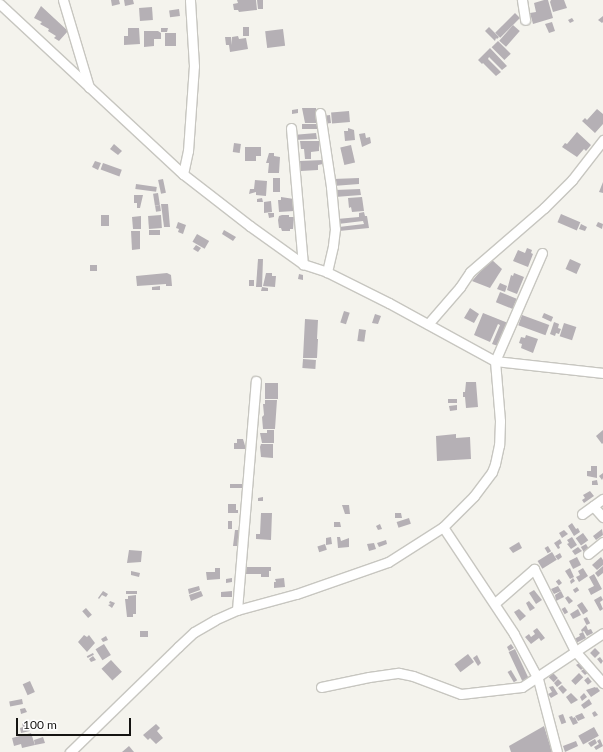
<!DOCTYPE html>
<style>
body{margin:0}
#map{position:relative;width:603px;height:752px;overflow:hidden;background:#f4f3ed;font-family:Lato,sans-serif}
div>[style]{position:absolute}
.building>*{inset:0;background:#b5b0b5;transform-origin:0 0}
.roads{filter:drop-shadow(1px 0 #c7c6c0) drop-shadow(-1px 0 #c7c6c0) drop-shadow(0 1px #c7c6c0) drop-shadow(0 -1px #c7c6c0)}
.minor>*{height:9px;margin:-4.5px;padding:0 4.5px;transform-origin:4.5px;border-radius:4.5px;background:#fff}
span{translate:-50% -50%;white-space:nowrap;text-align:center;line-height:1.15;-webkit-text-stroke:3px #fff;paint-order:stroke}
.scale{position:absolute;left:16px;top:718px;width:115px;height:18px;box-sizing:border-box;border:2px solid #151412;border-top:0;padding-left:5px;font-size:12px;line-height:14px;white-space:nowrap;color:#151412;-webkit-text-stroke:3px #fff;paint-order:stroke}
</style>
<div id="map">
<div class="building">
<div style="clip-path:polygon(111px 0,119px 0,120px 4px,112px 6px)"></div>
<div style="clip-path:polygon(124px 0,133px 0,134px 4px,125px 6px)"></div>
<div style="clip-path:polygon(237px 0,256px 0,257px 10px,239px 12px,238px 10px,234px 10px,233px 4px,238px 3px)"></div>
<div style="clip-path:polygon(257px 0,263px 0,263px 9px,258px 9px)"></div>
<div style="clip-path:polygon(544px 0,548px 0,553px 18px,533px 24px,530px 13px,536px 12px,534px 3px)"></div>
<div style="clip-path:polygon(551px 0,564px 0,567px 8px,553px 12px,550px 2px)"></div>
<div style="clip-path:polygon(41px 6px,68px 31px,59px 41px,54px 38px,56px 36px,48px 31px,49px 29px,40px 24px,42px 22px,34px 18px)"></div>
<div style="left:152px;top:7px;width:13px;height:13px;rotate:86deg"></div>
<div style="left:179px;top:9px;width:7px;height:10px;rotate:82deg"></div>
<div style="left:515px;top:13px;width:7px;height:28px;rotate:45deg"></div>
<div style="clip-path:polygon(603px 16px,603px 22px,602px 23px,598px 20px)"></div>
<div style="clip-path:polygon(572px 18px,574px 21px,570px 23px,568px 20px)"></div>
<div style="clip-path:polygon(552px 22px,555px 31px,549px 33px,545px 24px)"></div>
<div style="left:513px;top:25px;width:9px;height:21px;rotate:41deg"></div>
<div style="left:243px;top:27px;width:6px;height:9px"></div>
<div style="clip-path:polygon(489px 27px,499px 37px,497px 39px,496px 38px,495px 41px,485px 31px)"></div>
<div style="clip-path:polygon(128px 28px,139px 28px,140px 44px,124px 45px,124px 36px,128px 36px)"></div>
<div style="clip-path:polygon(161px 28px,168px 28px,167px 32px,161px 32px)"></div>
<div style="left:283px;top:29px;width:17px;height:18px;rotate:83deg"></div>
<div style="clip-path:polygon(144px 31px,158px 31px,161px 33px,161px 39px,154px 39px,154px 46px,144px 47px)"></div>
<div style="left:176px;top:33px;width:13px;height:11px;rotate:90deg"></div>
<div style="clip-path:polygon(238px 36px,239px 39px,246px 38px,248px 49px,230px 52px,229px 45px,226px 45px,225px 37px,231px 37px,231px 45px,232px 37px)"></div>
<div style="left:498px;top:41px;width:18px;height:9px;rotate:45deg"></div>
<div style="clip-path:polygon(490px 48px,507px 66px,502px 70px,489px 57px,488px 59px,501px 72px,496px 76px,483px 63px,482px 64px,478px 60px)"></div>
<div style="clip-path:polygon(302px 108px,316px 108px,317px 123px,305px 123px)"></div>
<div style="clip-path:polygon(298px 109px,298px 113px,292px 114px,292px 110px)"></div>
<div style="clip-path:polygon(597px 109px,603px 114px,603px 124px,595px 133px,582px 121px,585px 118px,587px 120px)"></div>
<div style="left:349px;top:111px;width:11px;height:18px;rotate:85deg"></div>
<div style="left:330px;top:115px;width:8px;height:8px;rotate:83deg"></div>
<div style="left:320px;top:124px;width:5px;height:18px;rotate:90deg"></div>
<div style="clip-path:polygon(348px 128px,354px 130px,355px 140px,345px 141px,344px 131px,348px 131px)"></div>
<div style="clip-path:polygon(577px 132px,591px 145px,586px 151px,584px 149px,577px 157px,562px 147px,565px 143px,567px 144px)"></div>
<div style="clip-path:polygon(316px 133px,317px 139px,294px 140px,293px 135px)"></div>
<div style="clip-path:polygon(365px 133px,366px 138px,370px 137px,371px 143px,362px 147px,359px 134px)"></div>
<div style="clip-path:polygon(300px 141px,319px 141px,319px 151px,311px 152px,311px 159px,305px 159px,304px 149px,301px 149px)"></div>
<div style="left:234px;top:143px;width:7px;height:9px;rotate:8deg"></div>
<div style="clip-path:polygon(114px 144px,122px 151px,118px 155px,110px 149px)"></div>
<div style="left:351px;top:145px;width:18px;height:11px;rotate:77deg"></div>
<div style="clip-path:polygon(245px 147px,261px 147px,261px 156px,256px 156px,256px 161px,245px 161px)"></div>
<div style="clip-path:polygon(269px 153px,274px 153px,274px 156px,280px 157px,279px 173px,268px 173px,269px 163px,266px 163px)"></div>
<div style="clip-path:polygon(323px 160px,323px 164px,318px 165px,318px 170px,301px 171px,300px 161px)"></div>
<div style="clip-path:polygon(95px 161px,101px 163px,98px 170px,92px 167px)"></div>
<div style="left:103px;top:163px;width:20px;height:7px;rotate:20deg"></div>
<div style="left:273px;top:178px;width:7px;height:14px"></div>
<div style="clip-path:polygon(359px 178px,359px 184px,333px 186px,333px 179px)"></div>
<div style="left:163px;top:179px;width:14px;height:5px;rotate:78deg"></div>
<div style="clip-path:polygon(255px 180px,267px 181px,266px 196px,256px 195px,256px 192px,249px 194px,250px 189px,254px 189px)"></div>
<div style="clip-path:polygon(603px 182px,603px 193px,599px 192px)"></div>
<div style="left:136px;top:184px;width:21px;height:5px;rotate:8deg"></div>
<div style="clip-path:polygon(360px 189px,361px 195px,335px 197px,335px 190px)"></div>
<div style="left:158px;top:193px;width:12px;height:5px;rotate:81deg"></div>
<div style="clip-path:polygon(134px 195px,143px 195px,140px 208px,137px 208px,137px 203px,134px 203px)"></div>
<div style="clip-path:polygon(281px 197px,294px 199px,294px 211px,279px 212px,278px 200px,281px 200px)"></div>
<div style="clip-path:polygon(362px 197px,364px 211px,352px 212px,351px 207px,349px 208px,348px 198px)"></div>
<div style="clip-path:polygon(262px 198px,263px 202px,257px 202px,257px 199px)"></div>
<div style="clip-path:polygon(271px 201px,272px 212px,264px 213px,264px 202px)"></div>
<div style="clip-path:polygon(161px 204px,168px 204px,170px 227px,164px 227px)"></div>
<div style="left:160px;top:205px;width:6px;height:5px;rotate:81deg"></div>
<div style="clip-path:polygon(364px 212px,365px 216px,367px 216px,369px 228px,339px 231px,339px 227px,364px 224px,363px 221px,338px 224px,337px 219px,359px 217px,359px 213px)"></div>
<div style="clip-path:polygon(268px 213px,274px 213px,274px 217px,269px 218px)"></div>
<div style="left:561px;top:214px;width:21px;height:9px;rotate:23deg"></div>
<div style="left:101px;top:215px;width:8px;height:11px"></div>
<div style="left:161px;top:215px;width:13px;height:13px;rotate:86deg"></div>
<div style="clip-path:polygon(282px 215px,289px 215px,289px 217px,294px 217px,293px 229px,290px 229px,290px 231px,282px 231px,281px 228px,279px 228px,278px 220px,279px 216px)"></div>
<div style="clip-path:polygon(141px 216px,141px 229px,133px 229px,132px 217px)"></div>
<div style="clip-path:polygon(178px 222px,186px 225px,183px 234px,178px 232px,179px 229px,176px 228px)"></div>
<div style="clip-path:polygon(598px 222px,603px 224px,602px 229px,596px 226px)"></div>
<div style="clip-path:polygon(581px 224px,587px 227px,585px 231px,579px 229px)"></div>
<div style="left:160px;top:230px;width:5px;height:11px;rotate:90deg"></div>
<div style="clip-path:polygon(224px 230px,236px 237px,233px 241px,222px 234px)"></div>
<div style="clip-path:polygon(131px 231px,140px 231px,140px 249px,132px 250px)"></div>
<div style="left:197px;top:234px;width:14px;height:9px;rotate:30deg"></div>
<div style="clip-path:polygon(196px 245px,201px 248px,198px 252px,193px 249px)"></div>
<div style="clip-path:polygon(527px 248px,532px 250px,531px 253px,533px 254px,528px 267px,513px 261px,518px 250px,525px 253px)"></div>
<div style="clip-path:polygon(258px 259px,263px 259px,262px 287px,256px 287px)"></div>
<div style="clip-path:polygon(491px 259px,502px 269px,490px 288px,472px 281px)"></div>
<div style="left:570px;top:259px;width:12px;height:11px;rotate:24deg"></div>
<div style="left:90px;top:265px;width:7px;height:6px"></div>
<div style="clip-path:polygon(167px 273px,171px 275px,172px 286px,166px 286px,166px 284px,137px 286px,136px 276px)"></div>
<div style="clip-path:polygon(266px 273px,272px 273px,272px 276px,276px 276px,275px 287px,263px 286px)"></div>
<div style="clip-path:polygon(514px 273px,524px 277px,517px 294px,507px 290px,511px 275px,513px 276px)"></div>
<div style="clip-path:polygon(299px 274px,303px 275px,303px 280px,298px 279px)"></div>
<div style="left:249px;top:280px;width:5px;height:6px"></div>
<div style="clip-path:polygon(500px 283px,507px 286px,505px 292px,497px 289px)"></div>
<div style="clip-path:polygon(160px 286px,160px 290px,152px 290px,152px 287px)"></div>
<div style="clip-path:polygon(262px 287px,268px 288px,268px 291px,261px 291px)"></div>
<div style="left:500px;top:292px;width:18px;height:11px;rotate:22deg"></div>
<div style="clip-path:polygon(470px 308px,479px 314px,474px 323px,464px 318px)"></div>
<div style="left:344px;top:311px;width:6px;height:12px;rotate:18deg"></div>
<div style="clip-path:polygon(483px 313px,508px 323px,498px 346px,492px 344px,500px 325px,498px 324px,490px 342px,474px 335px)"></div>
<div style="left:544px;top:313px;width:10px;height:5px;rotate:24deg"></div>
<div style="clip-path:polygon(375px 314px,381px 316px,378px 324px,372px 323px)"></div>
<div style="left:522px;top:315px;width:29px;height:11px;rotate:20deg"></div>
<div style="clip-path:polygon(305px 319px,318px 320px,317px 339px,308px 338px,318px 339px,317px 358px,303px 358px)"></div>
<div style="clip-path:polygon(554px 322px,559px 324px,558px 328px,561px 329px,559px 334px,556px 333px,555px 336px,550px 334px)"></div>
<div style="left:564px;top:323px;width:13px;height:14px;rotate:18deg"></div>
<div style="left:359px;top:329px;width:7px;height:12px;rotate:8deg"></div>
<div style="clip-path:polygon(526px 335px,538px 339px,533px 353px,521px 348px,522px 344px,519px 343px,521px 337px,525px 338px)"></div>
<div style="left:303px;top:359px;width:13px;height:9px;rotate:4deg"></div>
<div style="clip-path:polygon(466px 382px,476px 382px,478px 407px,466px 408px,465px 397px,463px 397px,463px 392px,465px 392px)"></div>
<div style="left:278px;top:383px;width:16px;height:13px;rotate:90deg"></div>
<div style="left:448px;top:399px;width:9px;height:4px"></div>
<div style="clip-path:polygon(265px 400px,277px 400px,275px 429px,263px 429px,262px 417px,264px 415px,263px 404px,265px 404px)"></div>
<div style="clip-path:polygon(457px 405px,457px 410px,450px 411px,449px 406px)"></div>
<div style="clip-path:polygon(267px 430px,274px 430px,274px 443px,262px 443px,260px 433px,267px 433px)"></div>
<div style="clip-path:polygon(603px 430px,603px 443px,602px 444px,596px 436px)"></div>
<div style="clip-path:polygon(456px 434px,456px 438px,470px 437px,471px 459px,437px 461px,436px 436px)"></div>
<div style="clip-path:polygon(237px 439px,243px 439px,246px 449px,234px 449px,234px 443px,237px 443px)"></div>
<div style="clip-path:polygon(261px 444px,273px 444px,273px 458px,261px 457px,260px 447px)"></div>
<div style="clip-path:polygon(591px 466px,597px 466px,597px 478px,587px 476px,587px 471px,591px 471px)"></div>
<div style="clip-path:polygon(603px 473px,603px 478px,602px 480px,599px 476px)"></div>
<div style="clip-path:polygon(597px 480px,598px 485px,592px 485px,592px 481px)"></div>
<div style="left:230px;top:484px;width:12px;height:4px"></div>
<div style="clip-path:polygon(590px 491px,594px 496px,584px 503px,582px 500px,585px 498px,583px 495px)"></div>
<div style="clip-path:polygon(263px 497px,263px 501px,258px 501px,258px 498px)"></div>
<div style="clip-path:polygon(228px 504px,236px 504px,236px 510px,238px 510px,238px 513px,228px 513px)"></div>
<div style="clip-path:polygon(342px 505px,349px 505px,350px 514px,345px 514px)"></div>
<div style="clip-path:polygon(261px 513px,272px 513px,271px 540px,256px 539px,256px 534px,260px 534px)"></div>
<div style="clip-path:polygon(395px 513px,401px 513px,402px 518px,395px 518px)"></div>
<div style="left:409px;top:518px;width:6px;height:13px;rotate:72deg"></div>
<div style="left:228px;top:521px;width:4px;height:8px"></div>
<div style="clip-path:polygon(334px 522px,340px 522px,341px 527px,334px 527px)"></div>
<div style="clip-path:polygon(572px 523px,576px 529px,578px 528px,580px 532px,574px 536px,568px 526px)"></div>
<div style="clip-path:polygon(380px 524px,382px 529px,378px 530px,376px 526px)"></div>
<div style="clip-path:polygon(602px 529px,603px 535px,596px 540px,593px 536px)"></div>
<div style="clip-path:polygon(235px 530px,239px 530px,238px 546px,233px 546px)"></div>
<div style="clip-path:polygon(564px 530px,568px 534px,562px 538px,559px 533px)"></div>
<div style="left:583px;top:533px;width:9px;height:9px;rotate:54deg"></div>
<div style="clip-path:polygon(331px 537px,332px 544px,326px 545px,326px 538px)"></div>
<div style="clip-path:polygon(337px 537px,340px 537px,341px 541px,349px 538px,349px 547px,338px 548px)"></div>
<div style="clip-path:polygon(572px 537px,577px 545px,571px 549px,567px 544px,569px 543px,567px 540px)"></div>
<div style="clip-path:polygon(560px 539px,562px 543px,559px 545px,560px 548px,558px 549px,554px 543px)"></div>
<div style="clip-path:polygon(386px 540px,387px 544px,379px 547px,377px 543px)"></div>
<div style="clip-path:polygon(519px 542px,522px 548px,513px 553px,509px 548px)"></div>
<div style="clip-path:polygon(374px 543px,376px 549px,369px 551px,367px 544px)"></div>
<div style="left:325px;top:544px;width:6px;height:8px;rotate:72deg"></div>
<div style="left:586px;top:544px;width:6px;height:6px;rotate:59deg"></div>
<div style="left:548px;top:546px;width:6px;height:4px;rotate:59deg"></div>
<div style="clip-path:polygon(578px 547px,582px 551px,575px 555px,572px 551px)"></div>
<div style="clip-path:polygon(129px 550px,142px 551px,141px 562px,127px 563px)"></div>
<div style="left:552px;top:552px;width:9px;height:17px;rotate:58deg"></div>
<div style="clip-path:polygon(560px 553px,562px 557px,558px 560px,555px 556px)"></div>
<div style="left:577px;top:557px;width:9px;height:9px;rotate:63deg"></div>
<div style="clip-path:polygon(601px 557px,603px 560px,603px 565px,597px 570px,592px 565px)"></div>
<div style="clip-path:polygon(603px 566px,603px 573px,598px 577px,595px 573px)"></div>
<div style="clip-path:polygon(245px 567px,271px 567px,271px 571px,269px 571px,269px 577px,261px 577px,261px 574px,245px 574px)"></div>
<div style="clip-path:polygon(215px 568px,220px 568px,220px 579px,207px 580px,206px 572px,215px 572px)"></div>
<div style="clip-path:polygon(570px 568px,574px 577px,570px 579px,565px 571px)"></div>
<div style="clip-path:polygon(583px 568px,588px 576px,579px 582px,576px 577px,580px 575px,578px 571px)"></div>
<div style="clip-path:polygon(131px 571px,140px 573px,139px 577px,131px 575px)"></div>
<div style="clip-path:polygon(594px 574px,602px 589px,591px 595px,588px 589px,594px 586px,589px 577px)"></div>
<div style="clip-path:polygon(232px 578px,232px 582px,226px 583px,226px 579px)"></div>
<div style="clip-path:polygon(284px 578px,285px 587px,274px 588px,274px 582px,276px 582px,275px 579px)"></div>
<div style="clip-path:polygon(573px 578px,575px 581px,571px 584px,570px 581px)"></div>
<div style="left:559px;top:579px;width:5px;height:4px;rotate:53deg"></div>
<div style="clip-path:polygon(199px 586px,200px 590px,189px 594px,188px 589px)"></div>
<div style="clip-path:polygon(558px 586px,561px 591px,554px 594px,551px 589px)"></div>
<div style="left:577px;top:587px;width:4px;height:5px;rotate:56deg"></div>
<div style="clip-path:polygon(534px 590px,542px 600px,536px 604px,529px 593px)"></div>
<div style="clip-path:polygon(103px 591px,108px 594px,106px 597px,102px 595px,99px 599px,98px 598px)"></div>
<div style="left:126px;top:591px;width:11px;height:3px"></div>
<div style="clip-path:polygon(201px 591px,203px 596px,191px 601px,189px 595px)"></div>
<div style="clip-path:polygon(232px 591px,232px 597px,221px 597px,221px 592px)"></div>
<div style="clip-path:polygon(561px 591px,564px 597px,556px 601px,555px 595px)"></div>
<div style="clip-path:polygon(136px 595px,136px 614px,133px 614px,133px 617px,127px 617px,125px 599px,128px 599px,128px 596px)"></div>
<div style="clip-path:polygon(568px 596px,573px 601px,569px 604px,565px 598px)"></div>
<div style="clip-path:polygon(601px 596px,603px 600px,600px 602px,603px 609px,600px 611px,594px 600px)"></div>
<div style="clip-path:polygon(110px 601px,115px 603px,112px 608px,108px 605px,111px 604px,109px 603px)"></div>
<div style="clip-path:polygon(529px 601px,535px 608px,530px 611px,526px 603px)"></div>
<div style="left:582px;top:602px;width:11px;height:6px;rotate:56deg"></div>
<div style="left:565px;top:607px;width:6px;height:4px;rotate:59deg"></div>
<div style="left:86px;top:608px;width:9px;height:5px;rotate:49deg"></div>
<div style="clip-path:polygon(519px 609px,526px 616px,520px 621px,514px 612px)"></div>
<div style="clip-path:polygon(578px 609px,581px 615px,573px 619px,570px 614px)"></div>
<div style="left:587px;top:617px;width:7px;height:4px;rotate:63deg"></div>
<div style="clip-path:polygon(586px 625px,588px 630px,591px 629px,593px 633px,587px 636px,584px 631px,582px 632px,581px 630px)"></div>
<div style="clip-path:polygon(537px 628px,545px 638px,541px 641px,539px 638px,531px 644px,525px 637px,529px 634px,531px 637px,535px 634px,533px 631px)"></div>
<div style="left:140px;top:631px;width:8px;height:6px"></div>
<div style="clip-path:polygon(583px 632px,586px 638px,576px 643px,574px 639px,580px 636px,579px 634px)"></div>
<div style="clip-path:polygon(84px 635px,87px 637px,89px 635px,95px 643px,87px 652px,78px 642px)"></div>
<div style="clip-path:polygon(106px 636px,108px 640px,103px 642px,101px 639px)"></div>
<div style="left:104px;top:644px;width:13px;height:10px;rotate:58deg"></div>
<div style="clip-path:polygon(511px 644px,514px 648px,509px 651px,507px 647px)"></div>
<div style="left:595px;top:648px;width:7px;height:7px;rotate:45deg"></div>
<div style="left:515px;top:649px;width:33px;height:7px;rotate:65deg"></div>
<div style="left:93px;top:653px;width:2px;height:7px;rotate:63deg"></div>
<div style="left:468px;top:654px;width:10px;height:17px;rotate:53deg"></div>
<div style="clip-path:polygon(477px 655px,481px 663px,478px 666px,473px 658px)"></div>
<div style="clip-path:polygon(93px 656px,96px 660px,91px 662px,89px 659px)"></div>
<div style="clip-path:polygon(600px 657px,603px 661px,601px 664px,597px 659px)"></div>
<div style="left:111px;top:660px;width:16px;height:13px;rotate:47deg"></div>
<div style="clip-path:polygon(581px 662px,585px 667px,581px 670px,576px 665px)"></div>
<div style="clip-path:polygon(585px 668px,589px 672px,585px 675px,581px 671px)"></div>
<div style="left:511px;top:670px;width:12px;height:4px;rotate:59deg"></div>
<div style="left:553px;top:673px;width:7px;height:6px;rotate:45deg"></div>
<div style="left:579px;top:673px;width:6px;height:11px;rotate:45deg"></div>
<div style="left:588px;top:677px;width:6px;height:5px;rotate:51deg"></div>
<div style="clip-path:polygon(558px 679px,562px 683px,557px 687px,554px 683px)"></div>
<div style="left:30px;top:681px;width:12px;height:8px;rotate:66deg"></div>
<div style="clip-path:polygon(562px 685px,567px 690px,563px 694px,558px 688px)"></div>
<div style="clip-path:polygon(553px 686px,558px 694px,551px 698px,548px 694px,552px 692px,549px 687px)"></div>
<div style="clip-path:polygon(595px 687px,596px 688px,597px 687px,600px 691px,591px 697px,586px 690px)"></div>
<div style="clip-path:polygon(571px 693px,578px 700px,571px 704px,566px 697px)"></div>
<div style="clip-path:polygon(584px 693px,587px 697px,582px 701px,580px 697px)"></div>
<div style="left:22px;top:699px;width:5px;height:13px;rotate:79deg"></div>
<div style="clip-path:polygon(589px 699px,592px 704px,584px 709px,581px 705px)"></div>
<div style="clip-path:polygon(25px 708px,27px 712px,21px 714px,20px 709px)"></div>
<div style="clip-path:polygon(595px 711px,598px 715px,594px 717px,592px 713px)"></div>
<div style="clip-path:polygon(582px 713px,585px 718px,578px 721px,575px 716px)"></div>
<div style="left:563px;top:714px;width:9px;height:5px;rotate:69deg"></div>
<div style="clip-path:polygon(572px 716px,573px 718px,575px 717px,578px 723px,573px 725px,569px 717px)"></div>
<div style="clip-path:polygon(28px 722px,30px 731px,21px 733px,20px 728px,23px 727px,22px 723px)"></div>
<div style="clip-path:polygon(156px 724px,160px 728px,157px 731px,163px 738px,156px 744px,150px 738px,148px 740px,143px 735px)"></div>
<div style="clip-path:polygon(544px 726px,552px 752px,511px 752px,509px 746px)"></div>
<div style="left:594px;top:727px;width:10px;height:18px;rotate:61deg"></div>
<div style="clip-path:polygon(31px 733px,35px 745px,22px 748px,21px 744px,14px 746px,12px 738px)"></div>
<div style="clip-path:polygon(43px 737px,45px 743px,35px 745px,34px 740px)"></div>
<div style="clip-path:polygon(595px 739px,597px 743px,591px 747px,588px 743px)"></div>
<div style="clip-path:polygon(600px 739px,603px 746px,596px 750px,594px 747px,599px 744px,597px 741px)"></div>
<div style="clip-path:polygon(576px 741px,578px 746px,565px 752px,563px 746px)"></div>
<div style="clip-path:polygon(129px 746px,134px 752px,122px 752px)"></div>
</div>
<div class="roads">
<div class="minor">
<div style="left:63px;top:0;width:91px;rotate:73.4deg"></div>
<div style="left:522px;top:0;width:20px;rotate:81deg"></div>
<div style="left:0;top:4px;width:250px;rotate:42.9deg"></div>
<div style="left:183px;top:174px;width:85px;rotate:37.8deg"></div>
<div style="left:250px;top:226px;width:65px;rotate:35.6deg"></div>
<div style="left:303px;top:264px;width:25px;rotate:18deg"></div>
<div style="left:327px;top:272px;width:69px;rotate:26.6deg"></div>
<div style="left:389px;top:303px;width:121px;rotate:28.7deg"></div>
<div style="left:495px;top:361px;width:60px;rotate:85.2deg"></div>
<div style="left:500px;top:421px;width:24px;rotate:92deg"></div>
<div style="left:499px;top:445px;width:19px;rotate:102deg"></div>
<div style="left:495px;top:464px;width:9px;rotate:111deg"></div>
<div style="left:492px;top:472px;width:30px;rotate:127deg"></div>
<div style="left:474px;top:496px;width:44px;rotate:135deg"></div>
<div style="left:443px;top:527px;width:65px;rotate:147.5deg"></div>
<div style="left:388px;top:562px;width:97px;rotate:160.8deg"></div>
<div style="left:296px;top:594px;width:61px;rotate:164.8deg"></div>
<div style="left:237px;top:610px;width:24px;rotate:156deg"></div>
<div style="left:215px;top:620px;width:24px;rotate:150deg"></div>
<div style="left:194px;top:632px;width:22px;rotate:137deg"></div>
<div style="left:178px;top:647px;width:151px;rotate:135.8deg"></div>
<div style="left:320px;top:113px;width:75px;rotate:81.5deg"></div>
<div style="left:331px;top:187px;width:42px;rotate:84.6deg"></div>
<div style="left:335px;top:229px;width:17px;rotate:97deg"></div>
<div style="left:333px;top:246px;width:27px;rotate:103deg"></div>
<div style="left:291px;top:128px;width:137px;rotate:85deg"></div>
<div style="left:183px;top:174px;width:24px;rotate:-78deg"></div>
<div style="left:188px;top:151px;width:85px;rotate:-86deg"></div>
<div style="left:194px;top:66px;width:66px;rotate:-93.5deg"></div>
<div style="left:542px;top:253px;width:118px;rotate:113.5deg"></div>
<div style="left:495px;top:361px;width:109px;rotate:6.3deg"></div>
<div style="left:428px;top:324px;width:49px;rotate:-49.1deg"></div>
<div style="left:460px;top:287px;width:18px;rotate:-56deg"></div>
<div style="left:470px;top:272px;width:98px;rotate:-40.9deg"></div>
<div style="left:544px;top:208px;width:40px;rotate:-45deg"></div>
<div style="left:572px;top:180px;width:51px;rotate:-52.2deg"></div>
<div style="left:593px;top:506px;width:15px;rotate:48deg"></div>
<div style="left:582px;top:514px;width:26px;rotate:-36deg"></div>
<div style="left:443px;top:527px;width:128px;rotate:56.4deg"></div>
<div style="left:514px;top:634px;width:51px;rotate:61.9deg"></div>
<div style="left:538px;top:679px;width:75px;rotate:75.4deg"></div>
<div style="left:588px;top:554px;width:19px;rotate:-39deg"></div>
<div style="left:495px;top:603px;width:52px;rotate:-41.1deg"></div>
<div style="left:534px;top:569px;width:92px;rotate:63.4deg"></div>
<div style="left:575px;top:651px;width:43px;rotate:48.8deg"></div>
<div style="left:237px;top:610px;width:230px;rotate:-85.3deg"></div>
<div style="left:321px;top:687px;width:49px;rotate:-11.8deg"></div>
<div style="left:369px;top:677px;width:30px;rotate:-8deg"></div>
<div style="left:399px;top:673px;width:14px;rotate:12deg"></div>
<div style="left:413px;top:676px;width:51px;rotate:20.6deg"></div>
<div style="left:461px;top:694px;width:61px;rotate:-6.5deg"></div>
<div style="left:522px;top:687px;width:97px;rotate:-33.7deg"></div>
</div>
</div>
<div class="scale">100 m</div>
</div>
